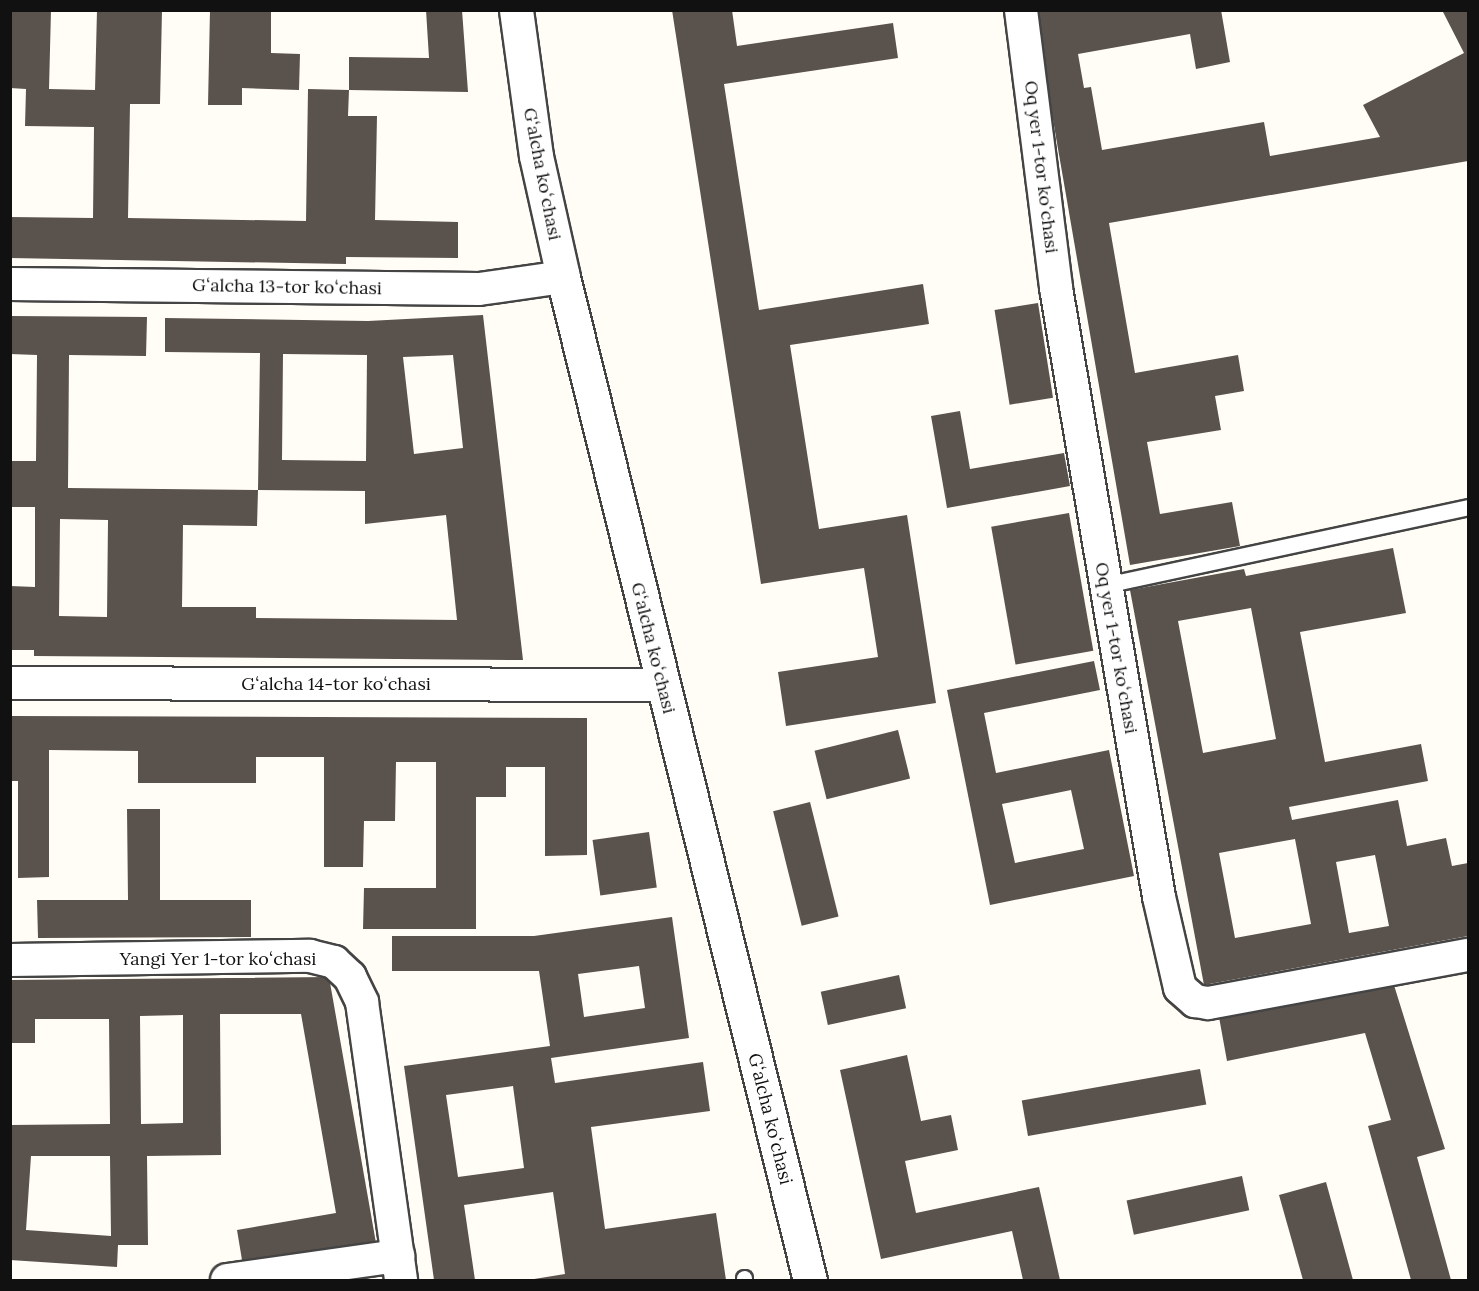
<!DOCTYPE html>
<meta charset="utf-8">
<style>
body{margin:0}
#map{position:relative;width:1479px;height:1291px;overflow:hidden;background:#fffdf5;font-family:Lora,serif}
div>[style]{position:absolute}
.building>*{inset:0;background:#5a524d;transform-origin:0 0}
.roads{filter:drop-shadow(2px 0 #444) drop-shadow(-2px 0 #444) drop-shadow(0 2px #444) drop-shadow(0 -2px #444)}
.service>*{height:15px;margin:-7.5px;padding:0 7.5px;transform-origin:7.5px;border-radius:7.5px;background:#fff}
.minor>*{height:32px;margin:-16px;padding:0 16px;transform-origin:16px;border-radius:16px;background:#fff}
.tertiary>*{height:33px;margin:-16.5px;padding:0 16.5px;transform-origin:16.5px;border-radius:16.5px;background:#fff}
span{translate:-50% -50%;white-space:nowrap;text-align:center;line-height:1.15;-webkit-text-stroke:6px #fff;paint-order:stroke}
.street-label{font-size:18px;color:#111}
.frame{position:absolute;inset:0;border:12px solid #111;pointer-events:none}
</style>
<div id="map">
<div class="building">
<div style="clip-path:polygon(10px 10px,51px 10px,49px 89px,95px 90px,97px 10px,162px 10px,160px 104px,130px 104px,128px 218px,306px 221px,308px 89px,349px 90px,349px 57px,429px 58px,426px 10px,462px 10px,468px 92px,349px 90px,348px 116px,377px 116px,375px 220px,458px 222px,458px 258px,346px 257px,346px 264px,10px 258px,10px 217px,93px 218px,94px 127px,25px 126px,26px 89px,10px 88px)"></div>
<div style="clip-path:polygon(210px 10px,271px 10px,271px 53px,300px 54px,299px 90px,242px 88px,242px 105px,208px 105px)"></div>
<div style="clip-path:polygon(672px 10px,732px 10px,737px 46px,893px 23px,898px 58px,724px 84px,759px 310px,923px 284px,929px 324px,790px 345px,819px 529px,907px 515px,936px 703px,786px 726px,778px 672px,878px 657px,864px 568px,761px 584px)"></div>
<div style="clip-path:polygon(1034px 10px,1221px 10px,1230px 62px,1196px 69px,1190px 34px,1078px 54px,1084px 88px,1091px 87px,1102px 150px,1264px 122px,1270px 156px,1380px 137px,1363px 105px,1464px 53px,1442px 10px,1468px 10px,1468px 161px,1109px 223px,1135px 373px,1238px 355px,1244px 391px,1215px 396px,1221px 430px,1147px 442px,1160px 514px,1232px 502px,1240px 546px,1130px 565px)"></div>
<div style="left:1038px;top:303px;width:96px;height:44px;rotate:81deg"></div>
<div style="clip-path:polygon(evenodd,483px 315px,523px 660px,34px 656px,34px 650px,10px 650px,10px 586px,35px 587px,35px 507px,10px 507px,10px 461px,36px 461px,37px 355px,10px 354px,10px 316px,147px 317px,146px 356px,69px 355px,68px 488px,258px 490px,257px 526px,183px 525px,182px 607px,256px 607px,256px 618px,457px 620px,446px 515px,365px 524px,365px 491px,258px 490px,260px 353px,165px 352px,165px 318px,368px 321px,483px 315px,283px 354px,367px 355px,366px 461px,282px 460px,283px 354px,483px 315px,453px 355px,463px 448px,414px 454px,403px 357px,453px 355px,483px 315px,60px 519px,108px 520px,107px 617px,59px 616px,60px 519px)"></div>
<div style="clip-path:polygon(960px 411px,970px 469px,1064px 453px,1070px 486px,947px 508px,931px 416px)"></div>
<div style="left:1069px;top:513px;width:140px;height:79px;rotate:80deg"></div>
<div style="clip-path:polygon(evenodd,1393px 548px,1406px 613px,1300px 632px,1325px 762px,1421px 744px,1428px 781px,1289px 807px,1292px 820px,1398px 800px,1407px 846px,1446px 838px,1452px 866px,1468px 863px,1468px 936px,1204px 985px,1130px 590px,1244px 569px,1246px 576px,1393px 548px,1251px 608px,1276px 739px,1203px 753px,1178px 621px,1251px 608px,1393px 548px,1295px 839px,1311px 924px,1235px 938px,1219px 853px,1295px 839px,1393px 548px,1375px 855px,1389px 926px,1349px 933px,1336px 862px,1375px 855px)"></div>
<div style="clip-path:polygon(evenodd,1094px 661px,1100px 690px,984px 713px,996px 773px,1109px 750px,1134px 876px,990px 905px,947px 690px,1094px 661px,1071px 790px,1084px 849px,1015px 863px,1002px 804px,1071px 790px)"></div>
<div style="clip-path:polygon(10px 716px,587px 718px,587px 855px,545px 856px,545px 767px,506px 767px,506px 797px,476px 797px,476px 929px,363px 929px,364px 888px,436px 888px,436px 762px,396px 762px,395px 821px,364px 821px,363px 867px,324px 867px,324px 757px,256px 757px,256px 783px,138px 783px,138px 751px,49px 750px,49px 877px,18px 878px,18px 781px,10px 781px)"></div>
<div style="left:898px;top:730px;width:50px;height:86px;rotate:76deg"></div>
<div style="left:810px;top:802px;width:118px;height:38px;rotate:76deg"></div>
<div style="clip-path:polygon(127px 809px,160px 809px,160px 900px,251px 900px,251px 937px,38px 938px,37px 900px,128px 900px)"></div>
<div style="left:649px;top:832px;width:56px;height:57px;rotate:82deg"></div>
<div style="clip-path:polygon(evenodd,672px 917px,689px 1038px,551px 1058px,555px 1083px,703px 1062px,710px 1111px,591px 1127px,605px 1229px,716px 1213px,726px 1280px,528px 1280px,565px 1274px,553px 1192px,464px 1205px,475px 1280px,434px 1280px,404px 1066px,550px 1046px,539px 971px,392px 971px,392px 936px,534px 936px,672px 917px,639px 966px,645px 1008px,584px 1017px,578px 974px,639px 966px,672px 917px,513px 1086px,524px 1168px,458px 1177px,446px 1095px,513px 1086px)"></div>
<div style="left:899px;top:975px;width:34px;height:80px;rotate:78deg"></div>
<div style="clip-path:polygon(evenodd,329px 977px,376px 1243px,243px 1266px,237px 1230px,336px 1213px,301px 1014px,220px 1014px,221px 1155px,147px 1156px,148px 1245px,118px 1245px,117px 1267px,10px 1260px,10px 1125px,110px 1124px,109px 1019px,35px 1019px,35px 1043px,10px 1043px,10px 980px,329px 977px,183px 1015px,183px 1123px,141px 1124px,140px 1016px,183px 1015px,329px 977px,31px 1156px,110px 1156px,111px 1236px,26px 1230px,31px 1156px)"></div>
<div style="clip-path:polygon(1393px 982px,1445px 1149px,1417px 1157px,1451px 1280px,1411px 1280px,1368px 1126px,1391px 1120px,1365px 1033px,1227px 1061px,1219px 1017px)"></div>
<div style="clip-path:polygon(907px 1055px,921px 1121px,951px 1115px,958px 1150px,905px 1161px,916px 1213px,1039px 1187px,1060px 1280px,1023px 1280px,1012px 1231px,881px 1259px,840px 1070px)"></div>
<div style="left:1200px;top:1069px;width:36px;height:181px;rotate:80deg"></div>
<div style="left:1242px;top:1176px;width:35px;height:118px;rotate:78deg"></div>
<div style="clip-path:polygon(1326px 1182px,1353px 1280px,1303px 1280px,1279px 1195px)"></div>
</div>
<div class="roads">
<div class="service">
<div style="left:1105px;top:585px;width:371px;rotate:-12.1deg"></div>
<div style="left:744px;top:1278px;width:2px;rotate:90deg"></div>
</div>
<div class="minor">
<div style="left:1021px;top:10px;width:280px;rotate:82.8deg"></div>
<div style="left:1056px;top:288px;width:618px;rotate:80.4deg"></div>
<div style="left:1159px;top:897px;width:93px;rotate:77deg"></div>
<div style="left:1180px;top:988px;width:20px;rotate:41deg"></div>
<div style="left:1195px;top:1001px;width:13px;rotate:9deg"></div>
<div style="left:1208px;top:1003px;width:264px;rotate:-10.5deg"></div>
<div style="left:10px;top:284px;width:469px;rotate:0.6deg"></div>
<div style="left:479px;top:289px;width:85px;rotate:-8.1deg"></div>
<div style="left:10px;top:683px;width:652px;rotate:0.18deg"></div>
<div style="left:10px;top:960px;width:300px;rotate:-0.8deg"></div>
<div style="left:310px;top:956px;width:25px;rotate:14deg"></div>
<div style="left:334px;top:962px;width:22px;rotate:43deg"></div>
<div style="left:350px;top:977px;width:28px;rotate:64deg"></div>
<div style="left:362px;top:1002px;width:281px;rotate:82deg"></div>
<div style="left:227px;top:1280px;width:173px;rotate:-8deg"></div>
</div>
<div class="tertiary">
<div style="left:516px;top:10px;width:147px;rotate:82.2deg"></div>
<div style="left:536px;top:156px;width:124px;rotate:77.4deg"></div>
<div style="left:563px;top:277px;width:1033px;rotate:76.17deg"></div>
</div>
</div>
<div class="street-label">
<span style="left:1041px;top:167px;rotate:83deg">Oq yer 1-tor koʻchasi</span>
<span style="left:542px;top:174px;rotate:79deg">Gʻalcha koʻchasi</span>
<span style="left:287px;top:287px;rotate:1deg">Gʻalcha 13-tor koʻchasi</span>
<span style="left:653px;top:648px;rotate:76deg">Gʻalcha koʻchasi</span>
<span style="left:1116px;top:648px;rotate:80deg">Oq yer 1-tor koʻchasi</span>
<span style="left:336px;top:684px">Gʻalcha 14-tor koʻchasi</span>
<span style="left:218px;top:959px">Yangi Yer 1-tor koʻchasi</span>
<span style="left:770px;top:1119px;rotate:76deg">Gʻalcha koʻchasi</span>
</div>
<div class="frame"></div>
</div>
